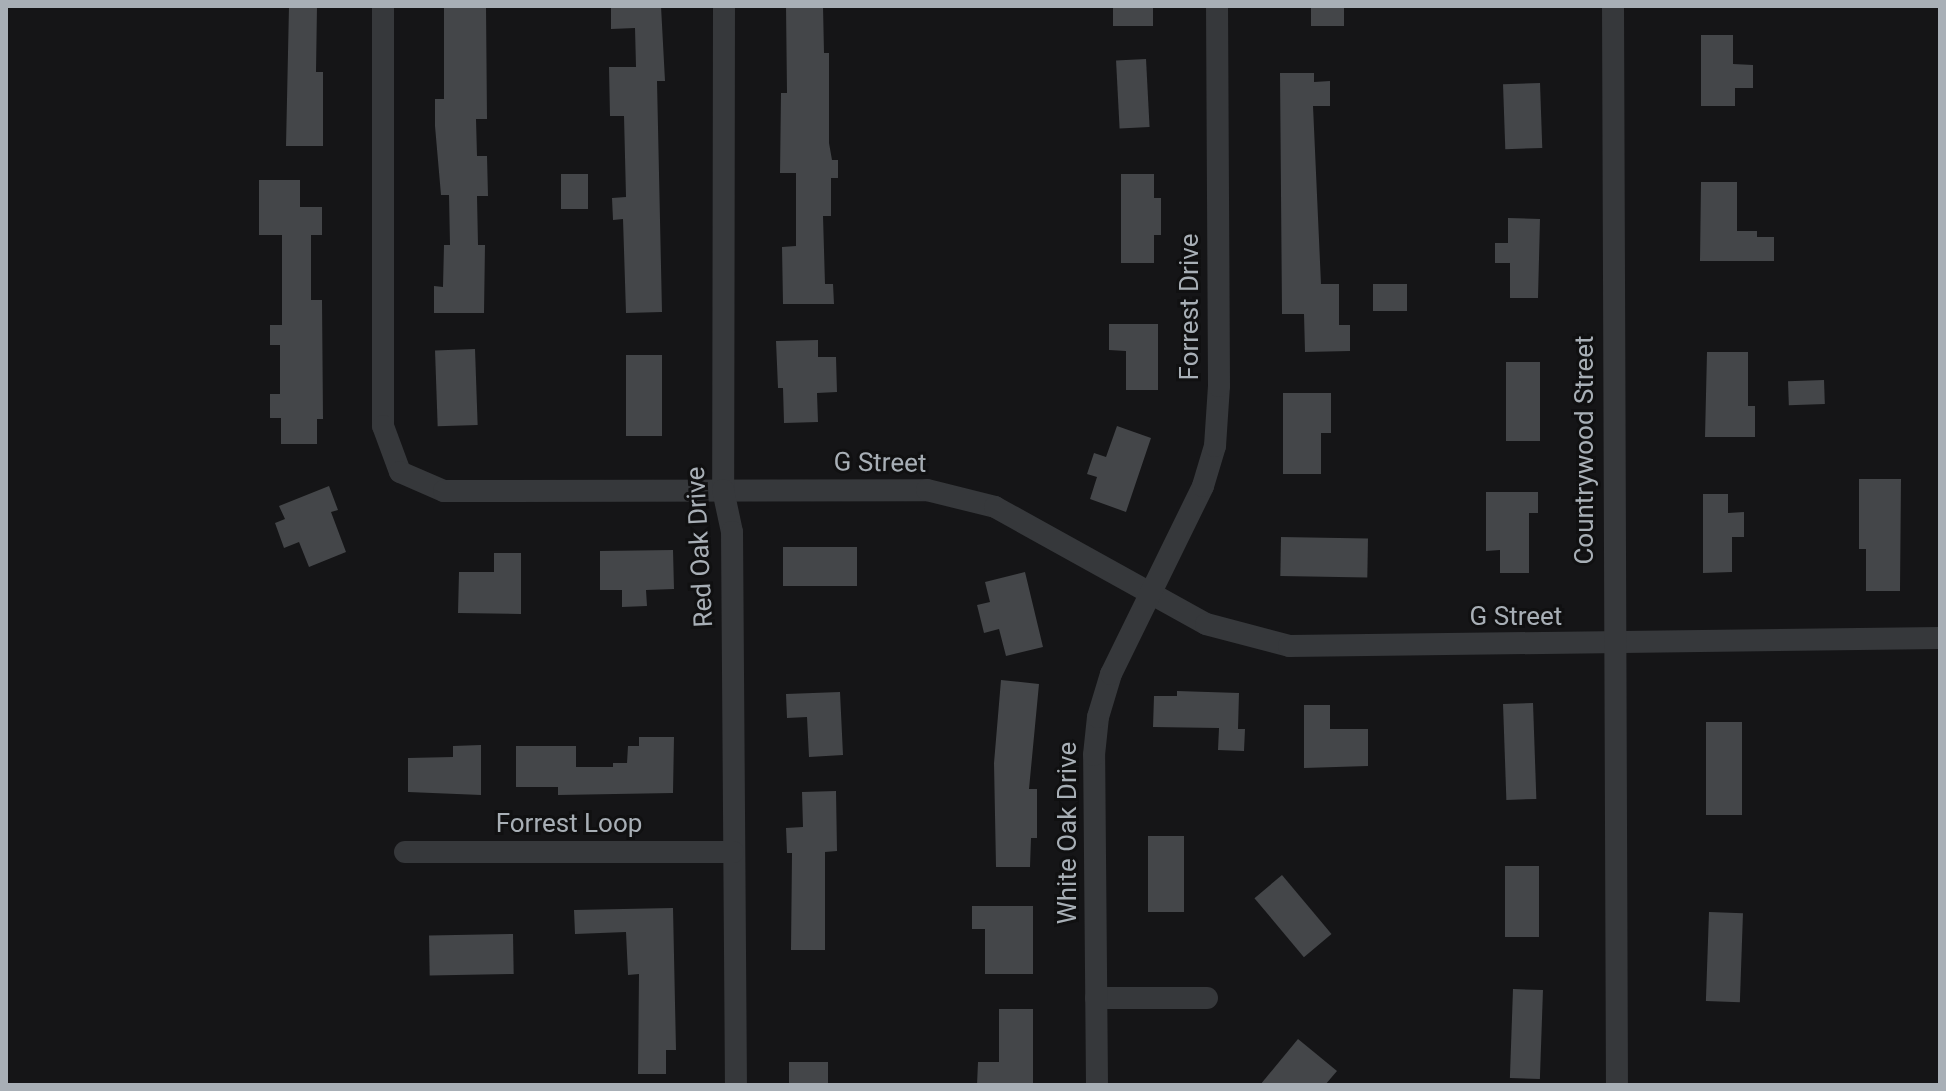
<!DOCTYPE html>
<style>
body{margin:0}
#map{position:relative;width:1946px;height:1091px;overflow:hidden;background:#151517;font-family:Roboto,sans-serif}
div>[style]{position:absolute}
.building>*{inset:0;background:#444649;transform-origin:0 0}
.minor>*{height:22px;margin:-11px;padding:0 11px;transform-origin:11px;border-radius:11px;background:#36383b}
span{translate:-50% -50%;white-space:nowrap;text-align:center;line-height:1.15;-webkit-text-stroke:6px #101011;paint-order:stroke}
.street-label{font-size:26px;color:#a8afb6}
.frame{position:absolute;inset:0;border:8px solid #a8afb6;pointer-events:none}
</style>
<div id="map">
<div class="building">
<div style="clip-path:polygon(289px 6px,317px 6px,316px 72px,323px 72px,323px 146px,286px 146px)"></div>
<div style="clip-path:polygon(444px 6px,486px 6px,487px 119px,476px 119px,477px 156px,487px 156px,488px 196px,477px 196px,478px 245px,485px 245px,484px 313px,434px 313px,434px 286px,443px 287px,444px 245px,450px 245px,449px 195px,441px 195px,435px 126px,435px 99px,444px 99px)"></div>
<div style="clip-path:polygon(661px 6px,665px 81px,657px 81px,662px 312px,626px 313px,623px 219px,613px 220px,612px 198px,626px 197px,624px 116px,610px 116px,609px 67px,636px 67px,635px 28px,611px 29px,611px 8px)"></div>
<div style="clip-path:polygon(786px 6px,823px 6px,824px 53px,829px 53px,829px 143px,832px 160px,838px 160px,838px 178px,831px 178px,831px 216px,823px 216px,825px 284px,833px 284px,834px 304px,783px 304px,782px 247px,796px 246px,796px 173px,780px 173px,781px 93px,787px 93px)"></div>
<div style="left:1113px;top:6px;width:40px;height:20px"></div>
<div style="left:1311px;top:6px;width:33px;height:20px"></div>
<div style="clip-path:polygon(1701px 35px,1733px 35px,1733px 64px,1753px 65px,1753px 88px,1735px 88px,1735px 106px,1701px 106px)"></div>
<div style="left:1146px;top:59px;width:68px;height:30px;rotate:87deg"></div>
<div style="clip-path:polygon(1280px 73px,1314px 73px,1314px 82px,1330px 81px,1330px 106px,1313px 106px,1321px 284px,1339px 284px,1339px 325px,1350px 325px,1350px 351px,1305px 352px,1304px 314px,1282px 314px)"></div>
<div style="left:1540px;top:83px;width:65px;height:37px;rotate:88deg"></div>
<div style="left:561px;top:174px;width:27px;height:35px"></div>
<div style="clip-path:polygon(1121px 174px,1154px 174px,1154px 198px,1161px 198px,1161px 235px,1154px 235px,1154px 263px,1121px 263px)"></div>
<div style="clip-path:polygon(259px 180px,300px 180px,300px 207px,322px 207px,322px 235px,311px 235px,311px 300px,322px 300px,323px 419px,317px 419px,317px 444px,281px 444px,281px 418px,270px 418px,270px 394px,280px 394px,280px 345px,270px 345px,270px 325px,282px 325px,282px 235px,259px 235px)"></div>
<div style="clip-path:polygon(1701px 182px,1737px 182px,1737px 231px,1757px 231px,1757px 237px,1774px 237px,1774px 261px,1700px 261px)"></div>
<div style="clip-path:polygon(1508px 218px,1540px 219px,1538px 298px,1510px 298px,1510px 263px,1495px 263px,1495px 243px,1508px 243px)"></div>
<div style="left:1373px;top:284px;width:34px;height:27px"></div>
<div style="clip-path:polygon(1109px 324px,1158px 324px,1158px 390px,1126px 390px,1126px 351px,1109px 350px)"></div>
<div style="clip-path:polygon(818px 340px,818px 357px,836px 357px,837px 392px,817px 393px,818px 422px,784px 423px,783px 388px,778px 388px,776px 341px)"></div>
<div style="left:475px;top:349px;width:76px;height:40px;rotate:88deg"></div>
<div style="clip-path:polygon(1707px 352px,1748px 352px,1748px 406px,1755px 406px,1755px 437px,1705px 437px)"></div>
<div style="left:626px;top:355px;width:36px;height:81px"></div>
<div style="left:1506px;top:362px;width:34px;height:79px"></div>
<div style="left:1824px;top:380px;width:24px;height:36px;rotate:88deg"></div>
<div style="clip-path:polygon(1283px 393px,1331px 393px,1331px 433px,1321px 433px,1321px 474px,1283px 474px)"></div>
<div style="clip-path:polygon(1117px 426px,1151px 438px,1126px 512px,1090px 499px,1097px 477px,1087px 474px,1094px 453px,1106px 457px)"></div>
<div style="clip-path:polygon(1859px 479px,1901px 479px,1900px 591px,1866px 591px,1866px 549px,1859px 549px)"></div>
<div style="clip-path:polygon(329px 486px,338px 510px,331px 512px,346px 552px,309px 567px,299px 542px,284px 548px,275px 523px,285px 519px,279px 506px)"></div>
<div style="clip-path:polygon(1486px 492px,1538px 492px,1538px 513px,1529px 513px,1529px 573px,1500px 573px,1500px 550px,1486px 551px)"></div>
<div style="clip-path:polygon(1703px 494px,1728px 494px,1728px 513px,1744px 512px,1744px 537px,1732px 537px,1732px 572px,1703px 573px)"></div>
<div style="left:1281px;top:537px;width:87px;height:39px;rotate:1deg"></div>
<div style="left:783px;top:547px;width:74px;height:39px"></div>
<div style="clip-path:polygon(673px 550px,674px 589px,646px 590px,647px 606px,622px 607px,622px 590px,600px 590px,600px 551px)"></div>
<div style="clip-path:polygon(494px 553px,521px 553px,521px 614px,458px 613px,459px 572px,494px 572px)"></div>
<div style="clip-path:polygon(1025px 572px,1043px 647px,1006px 656px,999px 629px,984px 633px,977px 605px,990px 602px,985px 582px)"></div>
<div style="clip-path:polygon(1001px 680px,1039px 684px,1029px 789px,1037px 789px,1037px 838px,1031px 838px,1030px 867px,996px 867px,994px 763px)"></div>
<div style="clip-path:polygon(1177px 691px,1239px 693px,1238px 729px,1245px 729px,1244px 751px,1218px 750px,1219px 728px,1153px 727px,1154px 696px,1177px 696px)"></div>
<div style="clip-path:polygon(840px 692px,843px 755px,809px 757px,807px 717px,787px 718px,786px 694px)"></div>
<div style="left:1533px;top:703px;width:96px;height:30px;rotate:88deg"></div>
<div style="clip-path:polygon(1304px 705px,1330px 705px,1330px 729px,1368px 729px,1368px 766px,1304px 768px)"></div>
<div style="left:1742px;top:722px;width:93px;height:36px;rotate:90deg"></div>
<div style="clip-path:polygon(639px 737px,674px 737px,673px 793px,558px 795px,558px 787px,516px 787px,516px 746px,576px 746px,576px 767px,613px 767px,613px 763px,627px 763px,628px 746px,639px 746px)"></div>
<div style="clip-path:polygon(481px 745px,481px 795px,408px 792px,408px 758px,453px 757px,453px 746px)"></div>
<div style="clip-path:polygon(836px 791px,837px 851px,825px 852px,825px 950px,791px 950px,792px 853px,787px 853px,786px 828px,803px 827px,802px 792px)"></div>
<div style="left:1148px;top:836px;width:36px;height:76px"></div>
<div style="left:1505px;top:866px;width:34px;height:71px"></div>
<div style="left:1282px;top:875px;width:77px;height:36px;rotate:50deg"></div>
<div style="clip-path:polygon(972px 906px,1033px 906px,1033px 974px,985px 974px,985px 929px,972px 929px)"></div>
<div style="clip-path:polygon(673px 908px,676px 1050px,666px 1050px,666px 1074px,638px 1074px,639px 974px,628px 975px,626px 932px,575px 934px,574px 910px)"></div>
<div style="left:1709px;top:912px;width:34px;height:89px;rotate:2deg"></div>
<div style="left:513px;top:934px;width:40px;height:84px;rotate:89deg"></div>
<div style="left:1513px;top:989px;width:30px;height:89px;rotate:2deg"></div>
<div style="clip-path:polygon(999px 1009px,1033px 1009px,1033px 1085px,977px 1085px,978px 1062px,999px 1062px)"></div>
<div style="clip-path:polygon(1298px 1039px,1337px 1071px,1325px 1085px,1260px 1085px)"></div>
<div style="left:789px;top:1062px;width:39px;height:23px"></div>
</div>
<div class="minor">
<div style="left:383px;top:6px;width:420px;rotate:90deg"></div>
<div style="left:383px;top:426px;width:49px;rotate:69.7deg"></div>
<div style="left:400px;top:472px;width:48px;rotate:23.4deg"></div>
<div style="left:444px;top:491px;width:483px;rotate:-0.1deg"></div>
<div style="left:927px;top:490px;width:70px;rotate:14deg"></div>
<div style="left:995px;top:507px;width:241px;rotate:29deg"></div>
<div style="left:1206px;top:624px;width:86px;rotate:14.8deg"></div>
<div style="left:1289px;top:646px;width:651px;rotate:-0.7deg"></div>
<div style="left:724px;top:6px;width:484px;rotate:90.1deg"></div>
<div style="left:723px;top:490px;width:43px;rotate:77.9deg"></div>
<div style="left:732px;top:532px;width:553px;rotate:89.59deg"></div>
<div style="left:1613px;top:6px;width:1079px;rotate:89.79deg"></div>
<div style="left:405px;top:852px;width:328px"></div>
<div style="left:1096px;top:998px;width:111px"></div>
<div style="left:1097px;top:1085px;width:330px;rotate:-90.5deg"></div>
<div style="left:1094px;top:755px;width:38px;rotate:-84deg"></div>
<div style="left:1098px;top:717px;width:45px;rotate:-73.2deg"></div>
<div style="left:1111px;top:674px;width:209px;rotate:-63.9deg"></div>
<div style="left:1203px;top:486px;width:42px;rotate:-73.3deg"></div>
<div style="left:1215px;top:446px;width:60px;rotate:-86.2deg"></div>
<div style="left:1219px;top:386px;width:380px;rotate:-90.3deg"></div>
</div>
<div class="street-label">
<span style="left:1190px;top:307px;rotate:-90deg">Forrest Drive</span>
<span style="left:1585px;top:450px;rotate:-90deg">Countrywood Street</span>
<span style="left:880px;top:463px;rotate:1deg">G Street</span>
<span style="left:700px;top:547px;rotate:-93deg">Red Oak Drive</span>
<span style="left:1516px;top:617px">G Street</span>
<span style="left:569px;top:824px">Forrest Loop</span>
<span style="left:1068px;top:833px;rotate:-90deg">White Oak Drive</span>
</div>
<div class="frame"></div>
</div>
